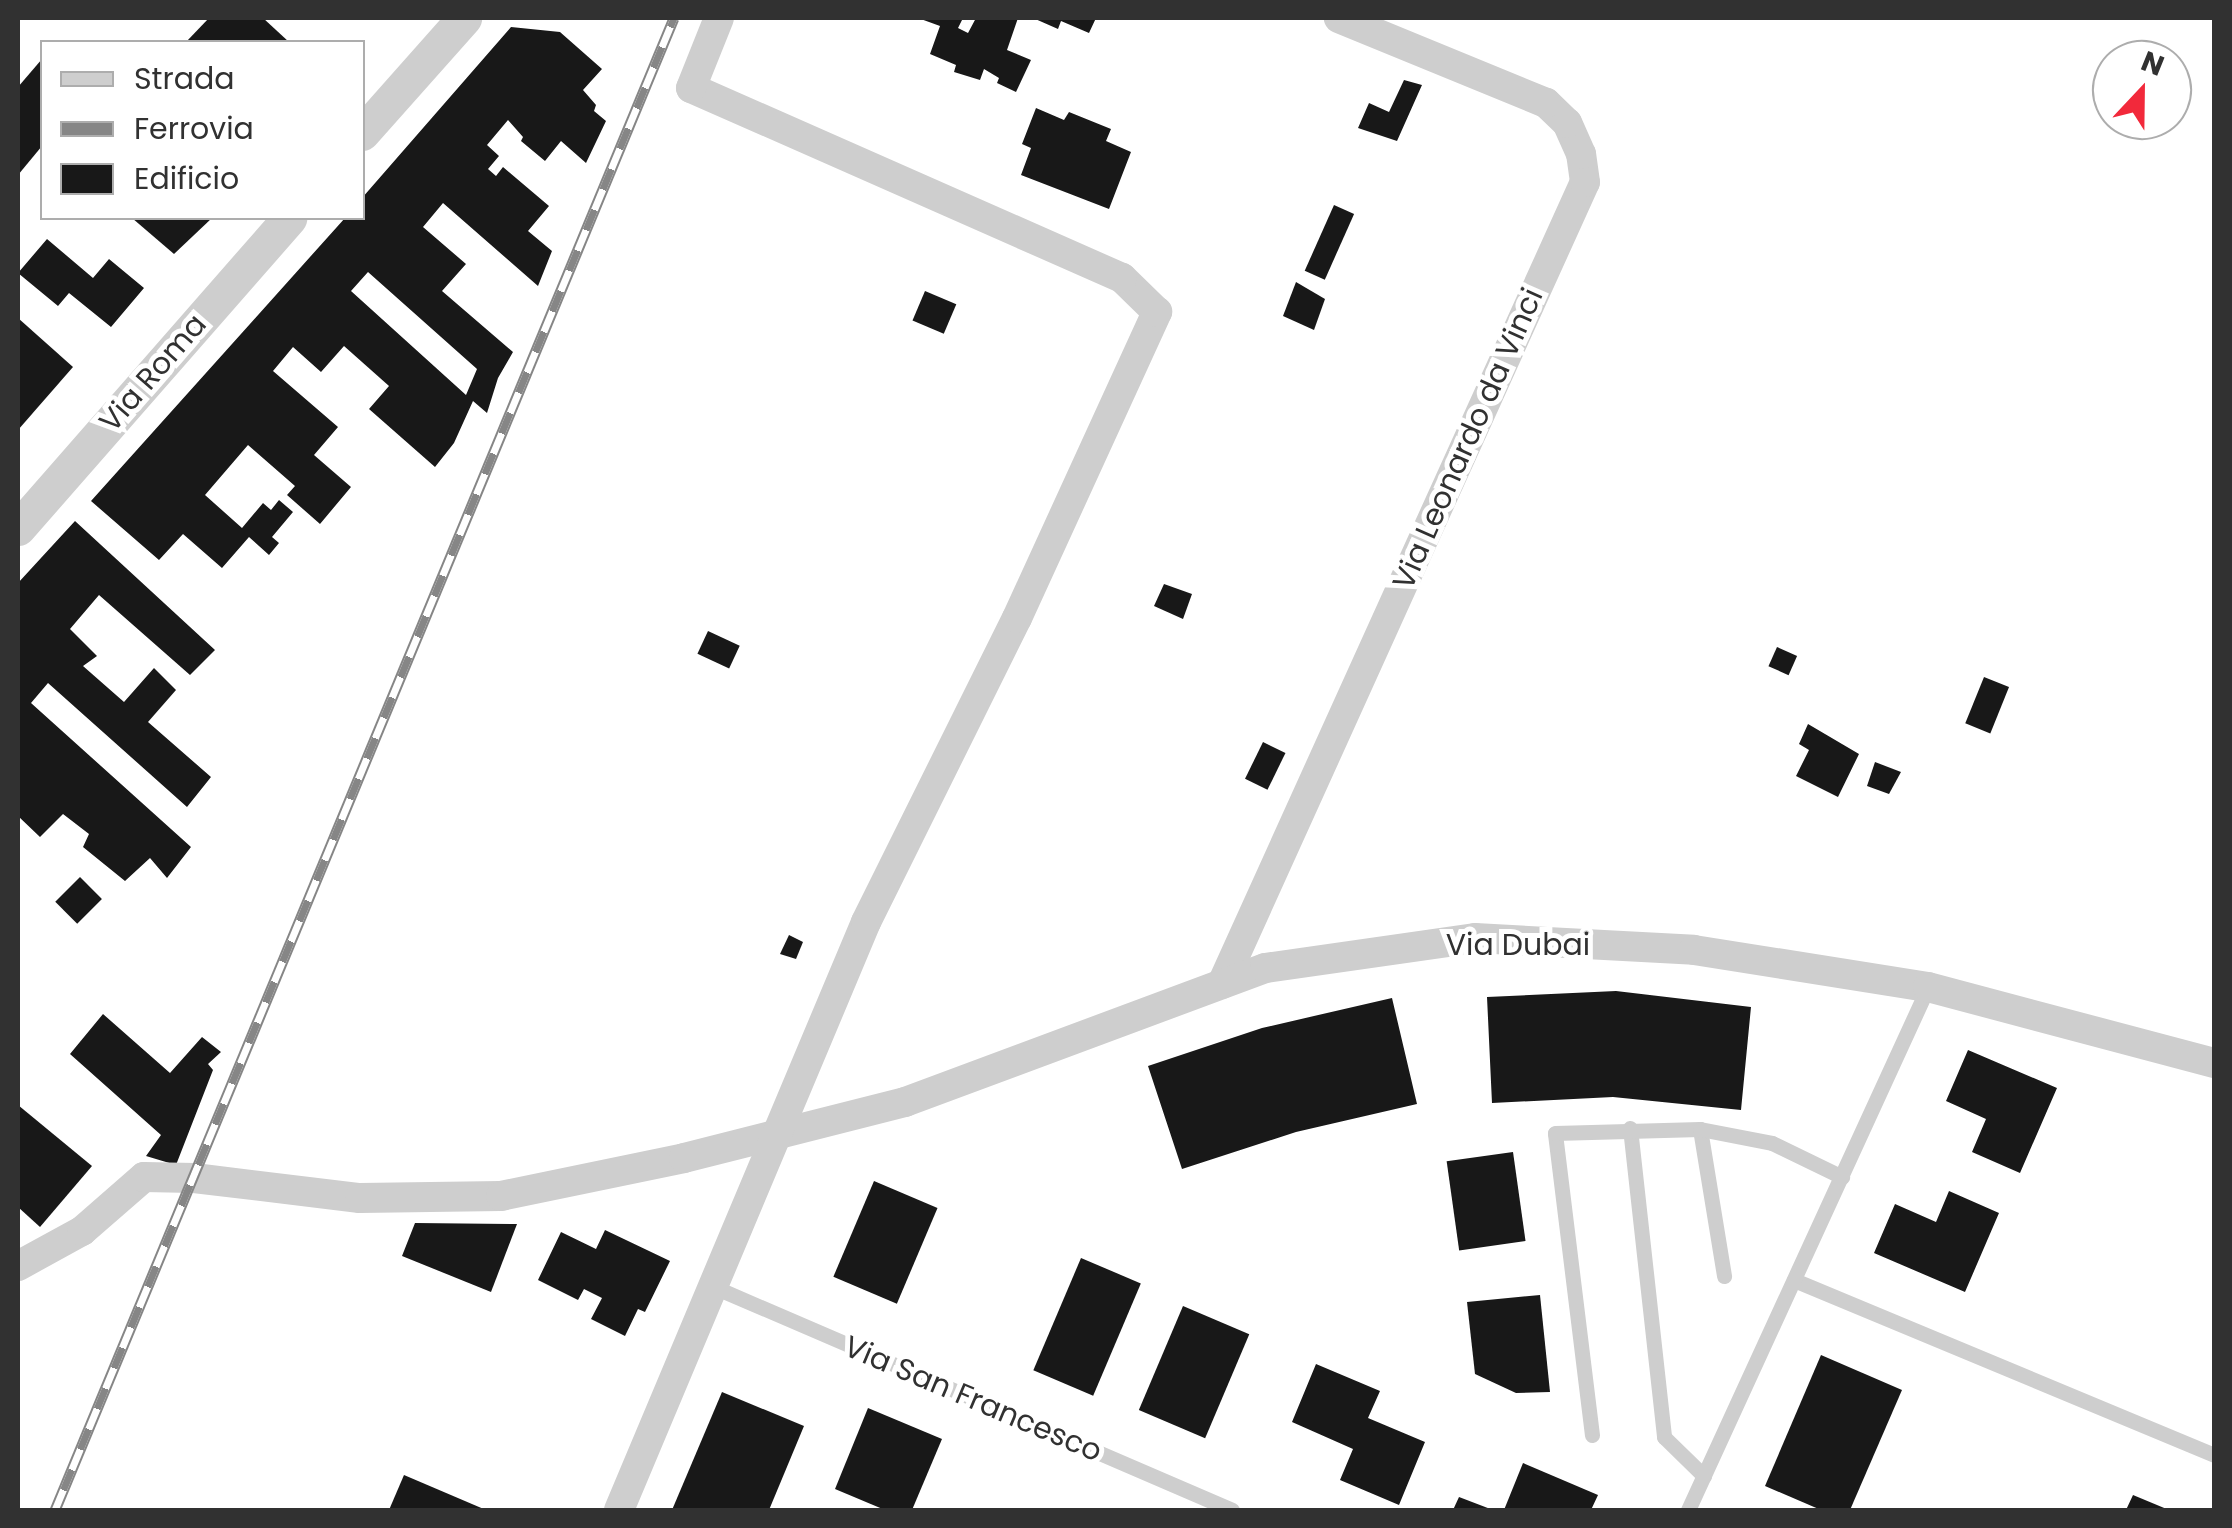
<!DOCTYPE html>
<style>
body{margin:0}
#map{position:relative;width:2232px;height:1528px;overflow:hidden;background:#fff;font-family:Poppins,sans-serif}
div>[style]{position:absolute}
.building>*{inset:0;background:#181818;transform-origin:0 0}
.service>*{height:15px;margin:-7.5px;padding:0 7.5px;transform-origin:7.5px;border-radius:7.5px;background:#cecece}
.minor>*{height:30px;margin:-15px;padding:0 15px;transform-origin:15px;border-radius:15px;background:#cecece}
.tertiary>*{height:35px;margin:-17.5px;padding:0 17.5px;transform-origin:17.5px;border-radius:17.5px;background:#cecece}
.rail>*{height:11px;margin-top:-5.5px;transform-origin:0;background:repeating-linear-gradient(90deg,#fff 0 22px,#868686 0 44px);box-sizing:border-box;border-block:2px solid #868686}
span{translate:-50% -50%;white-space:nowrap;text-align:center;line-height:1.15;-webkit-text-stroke:10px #fff;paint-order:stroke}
.street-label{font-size:30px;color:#313131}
.frame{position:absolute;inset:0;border:20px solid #313131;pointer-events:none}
.legend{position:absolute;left:40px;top:40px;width:325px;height:180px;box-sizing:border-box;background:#fff;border:2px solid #adadad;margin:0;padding:12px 18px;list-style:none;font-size:30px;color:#313131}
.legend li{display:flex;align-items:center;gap:20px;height:50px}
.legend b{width:50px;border:2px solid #adadad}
.north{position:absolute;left:2092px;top:40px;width:100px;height:100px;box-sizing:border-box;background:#fff;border:2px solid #adadad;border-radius:50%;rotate:22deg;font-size:28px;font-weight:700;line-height:40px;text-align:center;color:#313131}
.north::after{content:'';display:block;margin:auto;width:35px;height:45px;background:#f2293b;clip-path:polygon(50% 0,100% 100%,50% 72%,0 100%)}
</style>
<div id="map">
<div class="building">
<div style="clip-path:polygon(209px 18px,263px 18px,289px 42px,186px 42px)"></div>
<div style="clip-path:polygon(918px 18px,963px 18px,958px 28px,968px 33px,976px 18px,1018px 18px,1007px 50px,1031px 60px,1016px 92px,997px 83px,999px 78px,984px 69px,980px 80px,954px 72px,956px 65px,930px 54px,940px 26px)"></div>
<div style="clip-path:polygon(1033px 18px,1096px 18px,1089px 33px,1061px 21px,1058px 29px)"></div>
<div style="clip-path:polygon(evenodd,511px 27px,560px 32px,602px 69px,583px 90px,596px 105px,594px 111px,606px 121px,586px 163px,561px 141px,545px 161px,521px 141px,523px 137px,508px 120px,487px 145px,499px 156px,488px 169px,496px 176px,503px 167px,549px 206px,528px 231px,552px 251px,538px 286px,443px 203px,423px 227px,466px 264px,442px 291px,513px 352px,498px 378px,487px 413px,473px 401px,454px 443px,435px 467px,369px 409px,389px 386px,344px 346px,321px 372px,293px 347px,273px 371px,338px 427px,314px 455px,351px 487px,320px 524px,287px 495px,295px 486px,248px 445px,205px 495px,242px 528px,263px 503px,271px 510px,279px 500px,293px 512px,272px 537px,279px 543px,269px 555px,249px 537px,222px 568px,183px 534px,159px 560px,91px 501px,345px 218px,362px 218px,362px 198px,511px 27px,368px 272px,477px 369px,466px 395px,351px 291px,368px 272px)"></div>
<div style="clip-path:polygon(42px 59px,42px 146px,18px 175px,18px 87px)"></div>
<div style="clip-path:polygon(1404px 80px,1422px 85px,1397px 141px,1358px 128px,1369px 103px,1389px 112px)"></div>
<div style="clip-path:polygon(1036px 108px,1064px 120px,1069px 112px,1111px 129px,1106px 141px,1131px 152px,1109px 209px,1021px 175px,1031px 148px,1022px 144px)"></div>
<div style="left:1334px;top:205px;width:22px;height:72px;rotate:24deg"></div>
<div style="clip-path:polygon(132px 218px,212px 218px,174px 254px)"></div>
<div style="clip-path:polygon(47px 239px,93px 278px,109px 259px,144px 288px,111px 327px,69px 293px,58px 306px,18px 273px)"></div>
<div style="clip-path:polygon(1296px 282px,1325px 299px,1314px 330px,1283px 316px)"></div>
<div style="left:925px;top:291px;width:34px;height:32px;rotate:23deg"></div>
<div style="clip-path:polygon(18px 318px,73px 367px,18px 430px)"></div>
<div style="clip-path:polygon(75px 521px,215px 650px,190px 675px,99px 595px,70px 629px,97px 656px,83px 666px,124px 702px,154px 668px,176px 690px,148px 722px,211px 777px,187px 807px,48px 683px,31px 703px,191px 847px,167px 878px,150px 858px,125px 881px,83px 847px,89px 834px,63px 814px,40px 837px,18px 816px,18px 583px)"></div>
<div style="clip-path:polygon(1164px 584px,1192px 594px,1183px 619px,1154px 606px)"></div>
<div style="left:708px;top:631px;width:35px;height:25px;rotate:25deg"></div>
<div style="left:1777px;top:647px;width:22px;height:21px;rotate:24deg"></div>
<div style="left:1984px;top:677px;width:27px;height:50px;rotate:22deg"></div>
<div style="clip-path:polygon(1808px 724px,1859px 754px,1838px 797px,1796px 776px,1809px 750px,1799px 744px)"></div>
<div style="left:1263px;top:742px;width:25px;height:41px;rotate:26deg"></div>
<div style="clip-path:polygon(1875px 762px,1901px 772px,1889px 794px,1867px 786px)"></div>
<div style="left:80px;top:877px;width:31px;height:35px;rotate:45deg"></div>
<div style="clip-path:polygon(789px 935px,803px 942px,796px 959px,780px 954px)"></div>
<div style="clip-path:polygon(1616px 991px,1751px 1007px,1741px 1110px,1613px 1097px,1492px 1103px,1487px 997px)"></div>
<div style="clip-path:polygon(1392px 998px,1417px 1104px,1296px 1132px,1182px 1169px,1148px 1066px,1262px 1028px)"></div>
<div style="clip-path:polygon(103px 1014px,170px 1073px,202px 1037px,221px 1052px,208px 1064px,213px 1070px,176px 1165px,146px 1156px,161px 1135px,70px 1054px)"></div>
<div style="clip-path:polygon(1968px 1050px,2057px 1088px,2020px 1173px,1972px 1152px,1986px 1119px,1946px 1101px)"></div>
<div style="clip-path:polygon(18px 1105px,92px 1166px,40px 1227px,18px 1207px)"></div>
<div style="left:1513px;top:1152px;width:90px;height:67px;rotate:82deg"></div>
<div style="left:874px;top:1181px;width:69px;height:104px;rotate:23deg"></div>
<div style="clip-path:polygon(1949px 1191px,1999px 1213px,1965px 1292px,1874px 1253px,1895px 1204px,1936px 1222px)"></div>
<div style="clip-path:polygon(415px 1223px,517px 1224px,491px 1292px,402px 1256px)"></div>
<div style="clip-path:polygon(605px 1230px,670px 1261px,645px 1312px,638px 1309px,625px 1336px,591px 1319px,602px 1298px,584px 1289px,578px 1300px,538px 1280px,561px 1232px,596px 1249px)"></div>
<div style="left:1081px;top:1258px;width:65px;height:122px;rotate:23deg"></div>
<div style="clip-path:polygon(1540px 1295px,1550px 1392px,1516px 1393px,1475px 1374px,1467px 1302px)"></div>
<div style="left:1183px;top:1306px;width:72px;height:113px;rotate:23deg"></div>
<div style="clip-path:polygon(1821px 1355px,1902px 1390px,1850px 1510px,1821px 1510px,1765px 1486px)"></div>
<div style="clip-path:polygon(1316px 1364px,1380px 1391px,1368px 1418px,1425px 1442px,1399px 1505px,1340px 1480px,1353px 1449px,1292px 1422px)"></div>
<div style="clip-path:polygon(722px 1392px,804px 1426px,769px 1510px,672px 1510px)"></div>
<div style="clip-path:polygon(868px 1408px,942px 1439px,912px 1510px,885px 1510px,835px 1489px)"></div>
<div style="clip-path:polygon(1523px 1463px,1598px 1495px,1591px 1510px,1504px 1510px)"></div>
<div style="clip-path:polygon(404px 1475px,486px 1510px,389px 1510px)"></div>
<div style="clip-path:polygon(2133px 1495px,2169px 1510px,2126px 1510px)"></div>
<div style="clip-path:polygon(1459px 1497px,1493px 1510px,1453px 1510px)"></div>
</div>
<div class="service">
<div style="left:1630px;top:1128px;width:311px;rotate:83.7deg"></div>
<div style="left:1664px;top:1437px;width:56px;rotate:44.3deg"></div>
<div style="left:1700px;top:1129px;width:149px;rotate:80.7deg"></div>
<div style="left:1794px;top:1280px;width:455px;rotate:22.6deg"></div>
<div style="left:714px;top:1287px;width:564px;rotate:23.29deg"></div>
<div style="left:1592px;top:1435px;width:304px;rotate:-97deg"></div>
<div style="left:1555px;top:1133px;width:145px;rotate:-1.6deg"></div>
<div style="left:1700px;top:1129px;width:73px;rotate:11deg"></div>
<div style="left:1772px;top:1143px;width:78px;rotate:25.9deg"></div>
<div style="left:1688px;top:1510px;width:575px;rotate:-65.35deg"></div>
</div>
<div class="minor">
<div style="left:1222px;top:984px;width:880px;rotate:-65.65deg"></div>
<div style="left:1585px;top:182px;width:28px;rotate:-98deg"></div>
<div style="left:1581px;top:154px;width:34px;rotate:-114deg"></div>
<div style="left:1567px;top:123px;width:29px;rotate:-136deg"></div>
<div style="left:1546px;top:103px;width:224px;rotate:-157.7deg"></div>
<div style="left:18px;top:1266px;width:73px;rotate:-28.7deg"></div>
<div style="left:82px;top:1231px;width:82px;rotate:-41.1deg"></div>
<div style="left:144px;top:1177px;width:50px;rotate:1.1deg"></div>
<div style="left:194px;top:1178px;width:167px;rotate:6.9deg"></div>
<div style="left:360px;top:1198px;width:141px;rotate:-0.8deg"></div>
<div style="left:501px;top:1196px;width:187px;rotate:-11.7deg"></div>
<div style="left:684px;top:1158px;width:228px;rotate:-14.2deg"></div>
<div style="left:905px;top:1102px;width:384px;rotate:-20.4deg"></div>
<div style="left:1265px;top:968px;width:212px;rotate:-8.1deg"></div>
<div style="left:1475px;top:938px;width:219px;rotate:3.1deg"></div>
<div style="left:1694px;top:950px;width:237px;rotate:9deg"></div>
<div style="left:1928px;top:987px;width:296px;rotate:14.9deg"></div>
<div style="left:619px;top:1510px;width:638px;rotate:-67.21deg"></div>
<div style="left:866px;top:922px;width:339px;rotate:-63.6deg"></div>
<div style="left:1017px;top:618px;width:337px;rotate:-65.4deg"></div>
<div style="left:1157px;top:312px;width:49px;rotate:-135.8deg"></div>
<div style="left:1122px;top:278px;width:471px;rotate:-156.2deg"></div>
<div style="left:691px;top:88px;width:75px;rotate:-68.2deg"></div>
</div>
<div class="tertiary">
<div style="left:362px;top:133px;width:154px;rotate:-48.4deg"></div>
<div style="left:18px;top:528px;width:412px;rotate:-48.8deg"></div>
</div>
<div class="rail">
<div style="left:55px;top:1510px;width:1615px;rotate:-67.47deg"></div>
</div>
<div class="street-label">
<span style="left:153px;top:373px;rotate:-49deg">Via Roma</span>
<span style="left:1468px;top:439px;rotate:-66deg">Via Leonardo da Vinci</span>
<span style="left:1518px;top:945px">Via Dubai</span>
<span style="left:973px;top:1399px;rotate:23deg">Via San Francesco</span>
</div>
<div class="frame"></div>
<ul class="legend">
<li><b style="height:12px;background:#cecece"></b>Strada</li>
<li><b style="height:12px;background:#868686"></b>Ferrovia</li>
<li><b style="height:28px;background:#181818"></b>Edificio</li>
</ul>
<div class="north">N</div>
</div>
